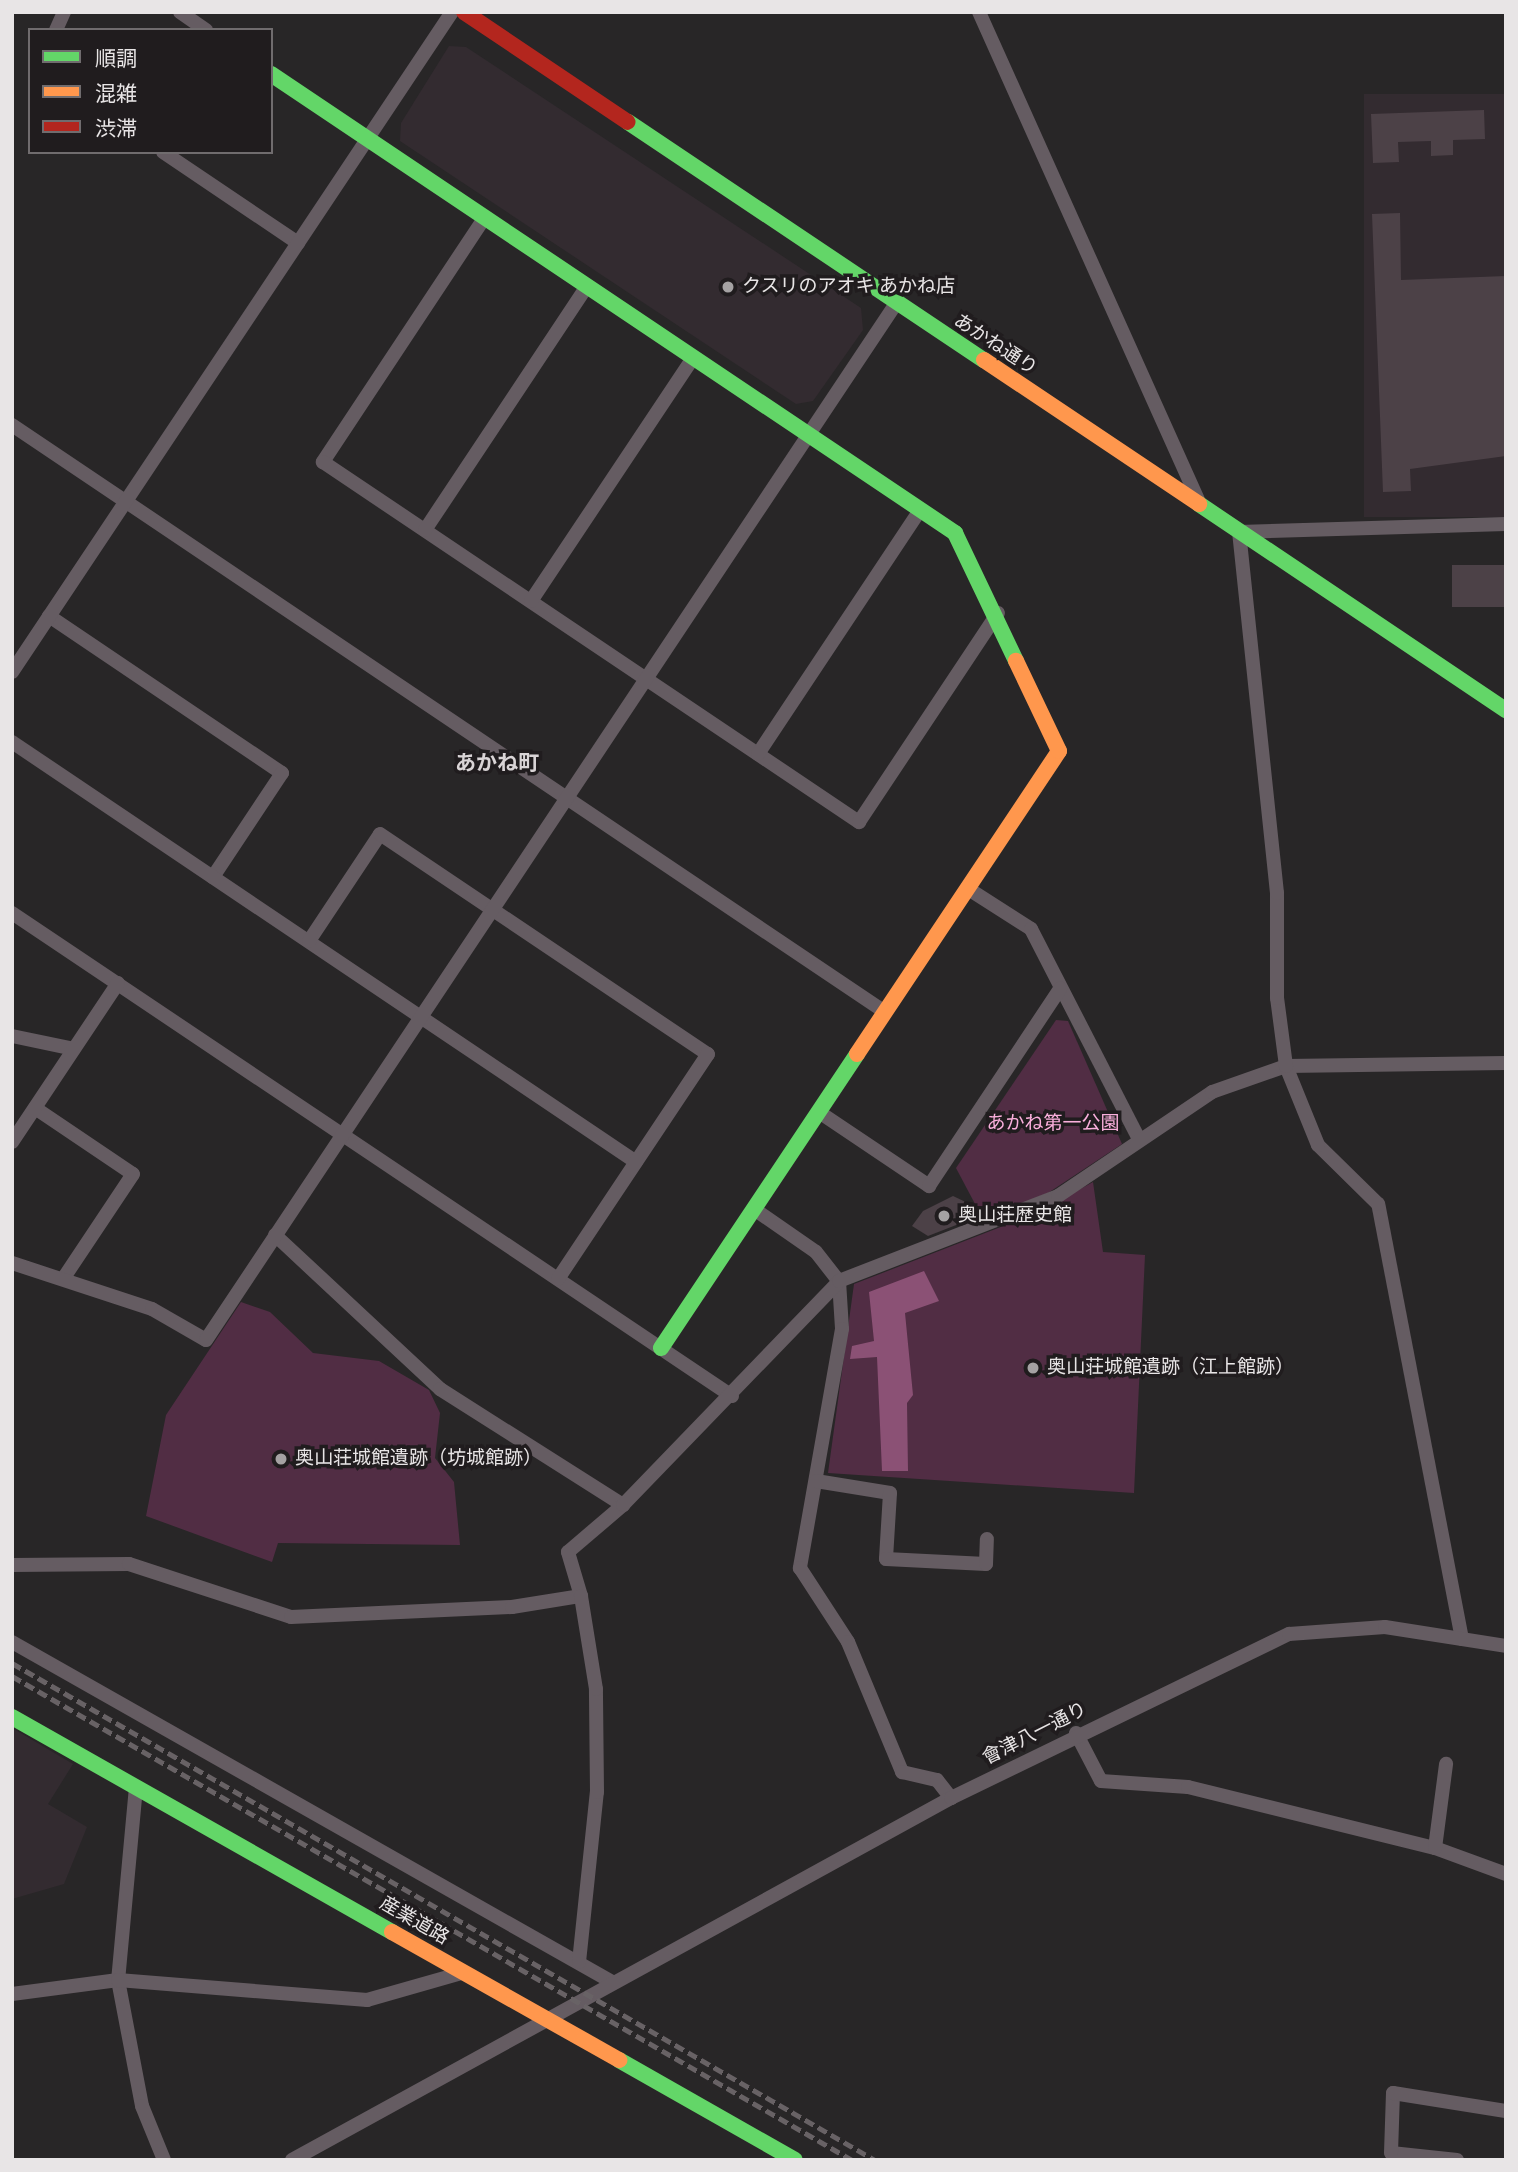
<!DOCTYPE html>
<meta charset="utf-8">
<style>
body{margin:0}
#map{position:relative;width:1518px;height:2172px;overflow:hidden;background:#282627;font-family:Karla,"Noto Sans JP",sans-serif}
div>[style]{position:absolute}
.built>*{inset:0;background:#332b30;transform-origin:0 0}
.green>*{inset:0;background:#512d44}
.water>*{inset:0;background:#8b5175}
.building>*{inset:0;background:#4c4147;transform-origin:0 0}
.street>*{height:14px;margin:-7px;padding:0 7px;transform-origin:7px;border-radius:7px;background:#655c62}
.fast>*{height:16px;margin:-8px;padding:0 8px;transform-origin:8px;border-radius:8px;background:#63d668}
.slow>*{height:16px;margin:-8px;padding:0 8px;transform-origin:8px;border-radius:8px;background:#ff974d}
.jam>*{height:16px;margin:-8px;padding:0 8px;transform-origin:8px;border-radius:8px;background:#b3261e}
.rail>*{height:5px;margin-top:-2.5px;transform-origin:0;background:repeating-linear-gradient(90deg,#686265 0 10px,transparent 0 15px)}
.dots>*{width:19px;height:19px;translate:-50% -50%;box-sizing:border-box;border:4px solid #201c1e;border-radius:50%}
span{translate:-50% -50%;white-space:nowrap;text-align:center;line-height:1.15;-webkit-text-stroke:7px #201c1e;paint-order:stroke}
.poi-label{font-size:19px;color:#e8e5e6}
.left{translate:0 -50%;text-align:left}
.street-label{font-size:19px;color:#e8e5e6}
.park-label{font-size:19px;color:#faafdc}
.neighbourhood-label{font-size:21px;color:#d9d4d6;font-weight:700}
.frame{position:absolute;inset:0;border:14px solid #e8e5e6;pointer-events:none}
.legend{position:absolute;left:28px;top:28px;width:245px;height:126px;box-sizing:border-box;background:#201c1e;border:2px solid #706c6e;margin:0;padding:9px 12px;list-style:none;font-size:21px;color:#e8e5e6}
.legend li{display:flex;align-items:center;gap:14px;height:35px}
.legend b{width:35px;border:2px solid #706c6e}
</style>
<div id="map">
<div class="built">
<div style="clip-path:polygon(449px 46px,466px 47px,861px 308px,863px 330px,813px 401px,796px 404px,400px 141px,401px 123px)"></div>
<div style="left:1506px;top:94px;width:423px;height:142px;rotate:90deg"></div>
<div style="clip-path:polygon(12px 1728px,73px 1764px,48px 1804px,87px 1827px,64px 1884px,12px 1899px)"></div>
</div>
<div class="green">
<div style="clip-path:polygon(1056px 1020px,1068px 1021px,1122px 1144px,1048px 1193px,983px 1219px,956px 1168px)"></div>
<div style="clip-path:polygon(1093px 1182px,1103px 1252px,1145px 1255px,1134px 1493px,828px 1473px,854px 1284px,1037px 1213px)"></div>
<div style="clip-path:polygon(241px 1302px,270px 1312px,313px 1353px,379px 1361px,429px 1390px,440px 1413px,435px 1458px,454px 1482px,460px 1545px,278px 1543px,272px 1562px,146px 1516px,166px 1415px)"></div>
</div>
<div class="water">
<div style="clip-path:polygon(924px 1271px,939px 1301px,905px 1313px,913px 1395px,907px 1403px,908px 1471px,882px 1471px,877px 1357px,850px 1359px,852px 1346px,874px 1341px,869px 1292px)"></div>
</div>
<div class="building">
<div style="clip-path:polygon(1484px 110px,1485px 139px,1453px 140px,1453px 155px,1431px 156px,1431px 141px,1398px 142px,1399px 162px,1373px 163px,1371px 114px)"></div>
<div style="clip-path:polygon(1400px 213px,1401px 280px,1506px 276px,1506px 456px,1410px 469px,1411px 491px,1383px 492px,1372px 214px)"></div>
<div style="left:1506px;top:565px;width:42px;height:54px;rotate:90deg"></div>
<div style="clip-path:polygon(953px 1196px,972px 1205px,969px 1220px,928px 1236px,912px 1226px,923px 1211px)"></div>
</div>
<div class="street">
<div style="left:180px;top:12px;width:32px;rotate:35deg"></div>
<div style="left:979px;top:12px;width:537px;rotate:65.82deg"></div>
<div style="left:56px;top:30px;width:20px;rotate:-66deg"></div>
<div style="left:163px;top:152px;width:163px;rotate:34deg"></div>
<div style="left:485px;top:217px;width:294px;rotate:123.5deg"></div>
<div style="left:323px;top:462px;width:646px;rotate:33.89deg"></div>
<div style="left:859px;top:822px;width:251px;rotate:-56.4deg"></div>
<div style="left:12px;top:425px;width:1052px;rotate:33.92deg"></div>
<div style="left:425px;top:530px;width:293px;rotate:-56.4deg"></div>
<div style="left:531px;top:601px;width:293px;rotate:-56.3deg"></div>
<div style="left:49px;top:616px;width:281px;rotate:34deg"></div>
<div style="left:282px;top:773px;width:125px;rotate:123.6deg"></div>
<div style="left:12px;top:672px;width:793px;rotate:-56.31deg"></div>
<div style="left:12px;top:742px;width:752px;rotate:33.94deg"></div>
<div style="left:758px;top:754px;width:293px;rotate:-56.4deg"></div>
<div style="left:967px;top:888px;width:76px;rotate:32.6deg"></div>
<div style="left:1031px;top:929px;width:236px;rotate:62.8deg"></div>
<div style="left:12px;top:913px;width:867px;rotate:33.86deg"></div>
<div style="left:309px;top:941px;width:128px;rotate:-56.4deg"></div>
<div style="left:380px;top:834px;width:395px;rotate:33.9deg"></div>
<div style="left:708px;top:1054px;width:270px;rotate:123.7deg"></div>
<div style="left:12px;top:1036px;width:63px;rotate:11.8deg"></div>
<div style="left:35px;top:1108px;width:118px;rotate:34deg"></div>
<div style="left:133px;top:1174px;width:126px;rotate:123.7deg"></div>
<div style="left:819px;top:1112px;width:133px;rotate:33.9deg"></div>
<div style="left:929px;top:1186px;width:237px;rotate:-56.4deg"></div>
<div style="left:12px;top:1142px;width:191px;rotate:-56.3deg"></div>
<div style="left:754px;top:1209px;width:75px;rotate:34.7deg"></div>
<div style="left:816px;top:1252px;width:37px;rotate:52deg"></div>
<div style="left:839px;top:1281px;width:48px;rotate:86.4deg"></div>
<div style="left:842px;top:1329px;width:243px;rotate:100deg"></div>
<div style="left:800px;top:1568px;width:88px;rotate:57deg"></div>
<div style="left:848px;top:1642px;width:141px;rotate:67.4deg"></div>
<div style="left:902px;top:1772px;width:36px;rotate:13deg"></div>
<div style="left:937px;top:1780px;width:23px;rotate:52deg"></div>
<div style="left:275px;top:1235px;width:226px;rotate:43deg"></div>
<div style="left:440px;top:1389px;width:217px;rotate:32.4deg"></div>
<div style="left:12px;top:1263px;width:147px;rotate:18.2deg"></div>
<div style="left:152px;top:1309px;width:62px;rotate:29.9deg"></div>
<div style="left:206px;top:1340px;width:1243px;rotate:-56.35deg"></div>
<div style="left:816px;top:1481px;width:75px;rotate:9.2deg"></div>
<div style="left:890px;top:1493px;width:66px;rotate:93.5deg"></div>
<div style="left:886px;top:1559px;width:100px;rotate:2.9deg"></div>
<div style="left:986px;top:1564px;width:25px;rotate:-88deg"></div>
<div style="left:12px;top:1565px;width:117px;rotate:-0.5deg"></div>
<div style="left:129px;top:1564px;width:170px;rotate:18.1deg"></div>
<div style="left:291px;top:1617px;width:221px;rotate:-2.6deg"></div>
<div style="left:512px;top:1607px;width:70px;rotate:-9.1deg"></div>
<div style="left:581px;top:1596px;width:46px;rotate:-106.5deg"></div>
<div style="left:568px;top:1552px;width:72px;rotate:-40.5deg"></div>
<div style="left:623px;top:1505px;width:311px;rotate:-46deg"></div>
<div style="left:839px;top:1281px;width:235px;rotate:-21.2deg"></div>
<div style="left:1058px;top:1196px;width:186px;rotate:-34deg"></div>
<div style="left:1212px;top:1092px;width:78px;rotate:-19.4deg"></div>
<div style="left:1286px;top:1066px;width:220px;rotate:-0.8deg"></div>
<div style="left:1462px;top:1639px;width:443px;rotate:-100.9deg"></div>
<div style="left:1378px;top:1204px;width:84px;rotate:-135.5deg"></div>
<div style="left:1318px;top:1145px;width:85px;rotate:-112.1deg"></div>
<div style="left:1286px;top:1066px;width:69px;rotate:-97.5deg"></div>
<div style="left:1277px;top:998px;width:105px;rotate:-90deg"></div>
<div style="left:1277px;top:893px;width:363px;rotate:-96deg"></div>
<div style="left:1239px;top:532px;width:267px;rotate:-1.7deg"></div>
<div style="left:12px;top:1642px;width:690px;rotate:29.54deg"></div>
<div style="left:1076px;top:1733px;width:54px;rotate:62.5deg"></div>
<div style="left:1101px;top:1781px;width:87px;rotate:3.9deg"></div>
<div style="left:1188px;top:1787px;width:254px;rotate:13.9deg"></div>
<div style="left:1435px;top:1848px;width:76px;rotate:20.1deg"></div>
<div style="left:136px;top:1787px;width:194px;rotate:95.3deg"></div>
<div style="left:118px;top:1980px;width:128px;rotate:79.2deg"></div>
<div style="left:142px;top:2106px;width:58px;rotate:67.8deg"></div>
<div style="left:1435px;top:1848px;width:85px;rotate:-82.5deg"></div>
<div style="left:579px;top:1962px;width:171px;rotate:-84deg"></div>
<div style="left:597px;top:1792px;width:103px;rotate:-90.6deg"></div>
<div style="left:596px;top:1689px;width:94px;rotate:-99.2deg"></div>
<div style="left:12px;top:1994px;width:107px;rotate:-7.5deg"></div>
<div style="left:118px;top:1980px;width:250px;rotate:4.6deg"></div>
<div style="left:367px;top:2000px;width:99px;rotate:-15.9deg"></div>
<div style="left:292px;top:2160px;width:752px;rotate:-28.78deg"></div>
<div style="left:951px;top:1798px;width:376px;rotate:-25.9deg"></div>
<div style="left:1289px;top:1634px;width:96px;rotate:-4.2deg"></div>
<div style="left:1385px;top:1627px;width:122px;rotate:8.9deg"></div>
<div style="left:1457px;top:2160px;width:66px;rotate:-173.9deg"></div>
<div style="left:1391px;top:2153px;width:60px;rotate:-88.1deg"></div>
<div style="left:1393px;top:2093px;width:114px;rotate:9.1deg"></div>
</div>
<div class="fast">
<div style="left:271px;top:74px;width:824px;rotate:33.86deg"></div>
<div style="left:955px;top:533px;width:142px;rotate:64.5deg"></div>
<div style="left:628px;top:122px;width:428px;rotate:33.8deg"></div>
<div style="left:1199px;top:504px;width:370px;rotate:33.9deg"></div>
<div style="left:661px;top:1348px;width:353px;rotate:-56.3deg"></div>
<div style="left:12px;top:1717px;width:437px;rotate:29.5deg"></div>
<div style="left:619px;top:2060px;width:202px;rotate:29.6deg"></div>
</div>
<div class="slow">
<div style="left:984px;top:360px;width:259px;rotate:33.8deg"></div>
<div style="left:857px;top:1054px;width:364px;rotate:-56.3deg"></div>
<div style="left:1059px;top:751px;width:100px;rotate:-115.5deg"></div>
<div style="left:392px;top:1932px;width:261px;rotate:29.4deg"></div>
</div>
<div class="jam">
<div style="left:464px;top:12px;width:197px;rotate:33.9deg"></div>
</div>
<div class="rail">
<div style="left:12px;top:1663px;width:996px;rotate:29.94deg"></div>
<div style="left:12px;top:1676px;width:969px;rotate:29.95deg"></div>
</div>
<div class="dots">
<div style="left:728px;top:287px;background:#a5a2a3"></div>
<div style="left:944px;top:1216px;background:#a5a2a3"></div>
<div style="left:1033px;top:1368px;background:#a5a2a3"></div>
<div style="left:281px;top:1459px;background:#a5a2a3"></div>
</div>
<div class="poi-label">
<span class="left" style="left:742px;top:287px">クスリのアオキ あかね店</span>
<span class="left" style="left:958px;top:1216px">奥山荘歴史館</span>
<span class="left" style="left:1047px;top:1368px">奥山荘城館遺跡（江上館跡）</span>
<span class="left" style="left:295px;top:1459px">奥山荘城館遺跡（坊城館跡）</span>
</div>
<div class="street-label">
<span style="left:995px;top:345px;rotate:33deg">あかね通り</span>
<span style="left:1035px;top:1734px;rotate:-27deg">會津八一通り</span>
<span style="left:414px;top:1921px;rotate:30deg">産業道路</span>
</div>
<div class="park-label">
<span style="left:1053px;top:1124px">あかね第一公園</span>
</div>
<div class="neighbourhood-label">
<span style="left:497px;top:763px">あかね町</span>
</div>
<div class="frame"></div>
<ul class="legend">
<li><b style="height:9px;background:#63d668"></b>順調</li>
<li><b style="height:9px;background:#ff974d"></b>混雑</li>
<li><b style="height:9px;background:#b3261e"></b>渋滞</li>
</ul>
</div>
